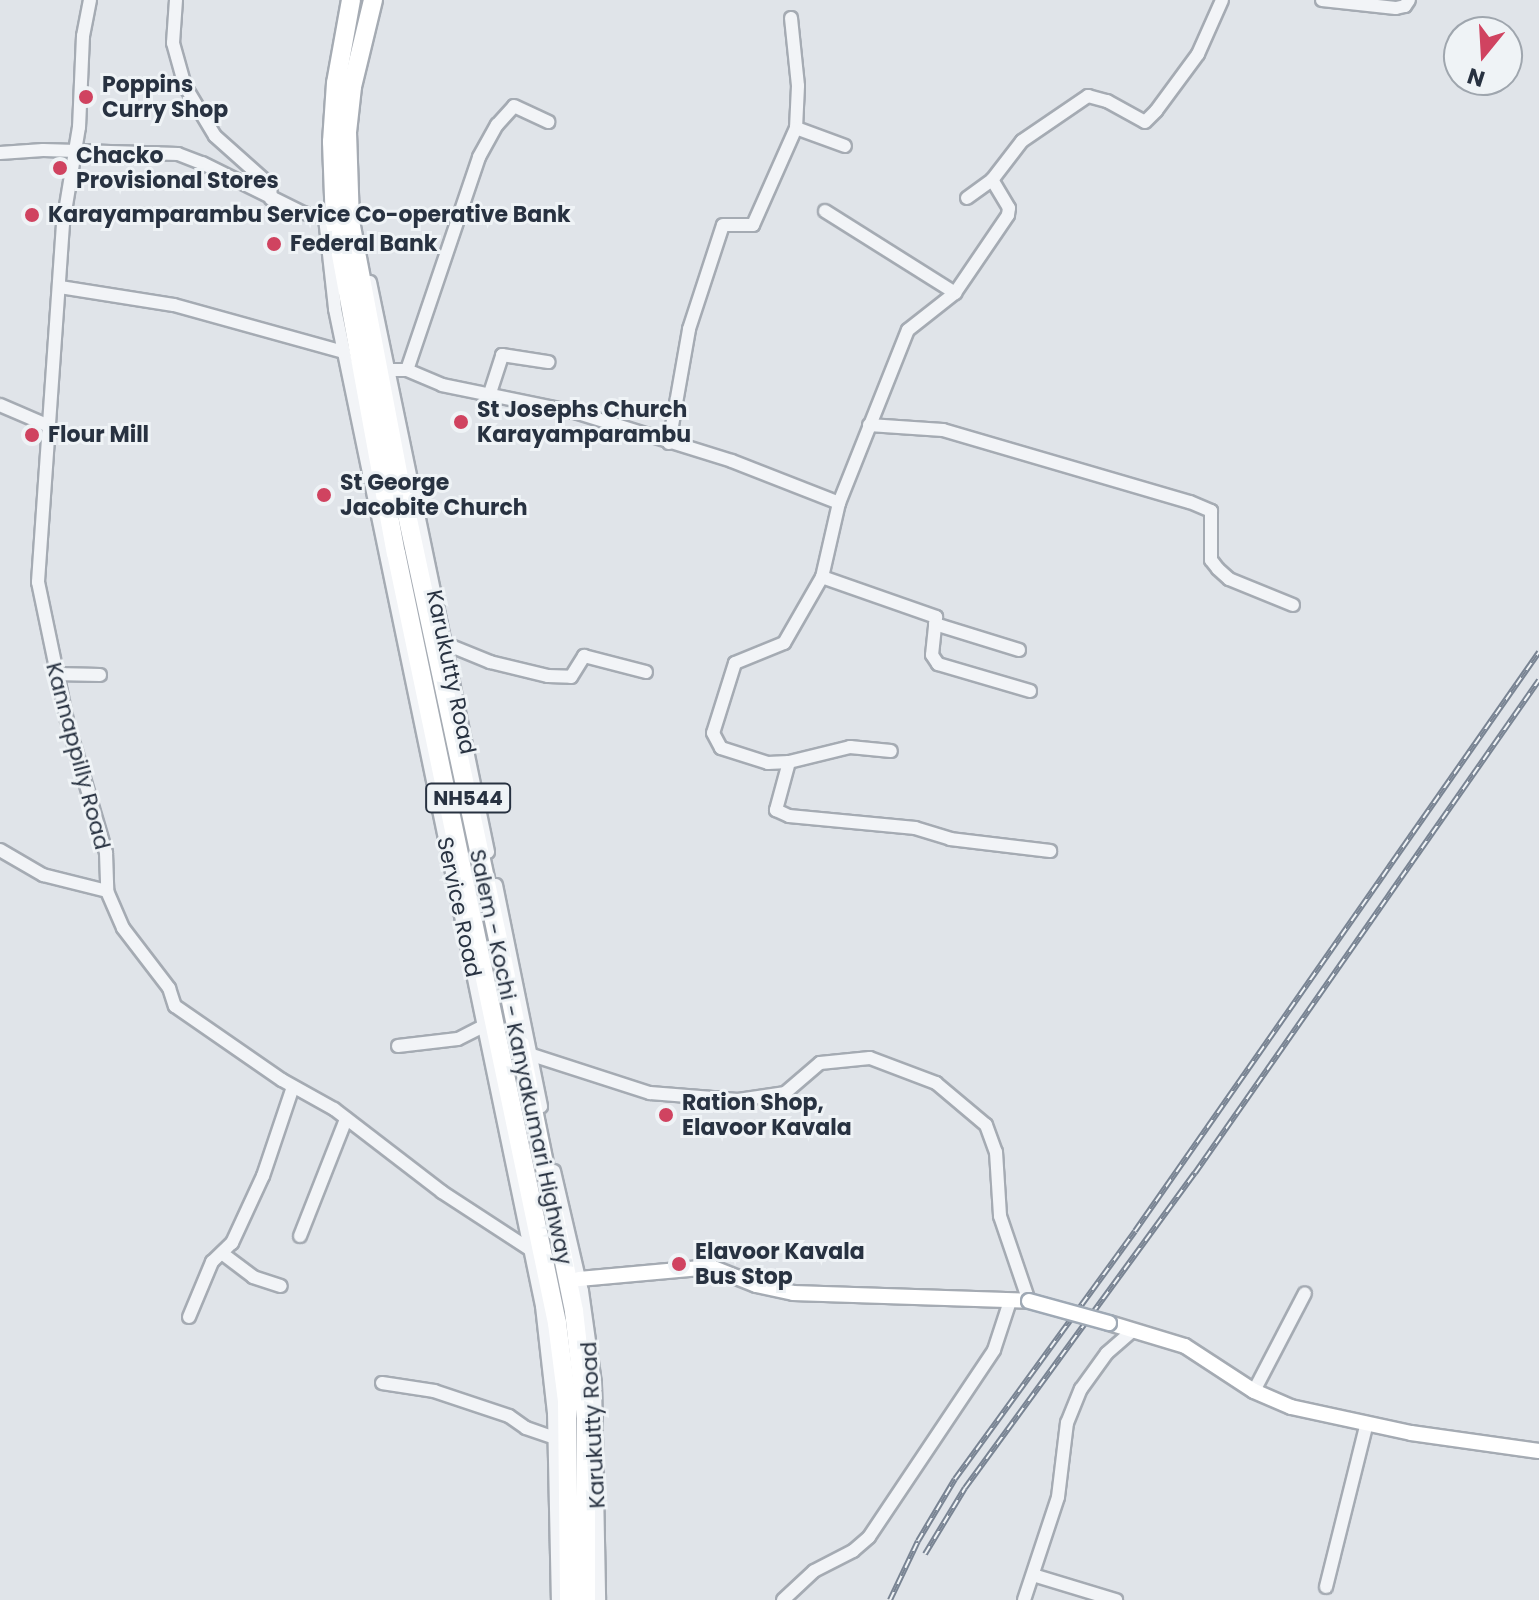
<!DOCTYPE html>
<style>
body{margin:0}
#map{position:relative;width:1539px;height:1600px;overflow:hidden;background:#e0e4e9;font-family:Poppins,sans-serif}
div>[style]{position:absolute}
.roads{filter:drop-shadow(2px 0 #a5abb3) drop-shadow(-2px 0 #a5abb3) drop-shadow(0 2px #a5abb3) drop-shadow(0 -2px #a5abb3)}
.minor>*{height:12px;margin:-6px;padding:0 6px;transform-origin:6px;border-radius:6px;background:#f2f4f7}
.major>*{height:14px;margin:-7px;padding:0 7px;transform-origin:7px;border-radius:7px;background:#fff}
.highway>*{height:18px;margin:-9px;padding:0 9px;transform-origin:9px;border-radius:9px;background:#fff}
.rail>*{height:6px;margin-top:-3px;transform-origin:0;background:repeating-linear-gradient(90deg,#eff3f6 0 9px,#798493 0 18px);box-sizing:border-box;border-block:2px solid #798493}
.bridges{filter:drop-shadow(2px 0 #9fa9b5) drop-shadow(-2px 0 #9fa9b5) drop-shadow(0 2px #9fa9b5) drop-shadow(0 -2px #9fa9b5)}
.major-bridge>*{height:14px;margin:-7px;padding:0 7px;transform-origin:7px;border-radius:7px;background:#fff}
.dots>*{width:22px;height:22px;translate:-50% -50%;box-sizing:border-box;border:4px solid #eff3f6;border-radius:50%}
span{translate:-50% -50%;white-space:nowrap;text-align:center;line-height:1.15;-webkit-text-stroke:6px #eff3f6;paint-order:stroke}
.shield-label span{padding:2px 6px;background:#eff3f6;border:2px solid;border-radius:6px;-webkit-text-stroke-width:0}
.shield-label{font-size:20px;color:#283241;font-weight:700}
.poi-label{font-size:22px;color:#283241;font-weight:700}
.left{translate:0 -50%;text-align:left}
.street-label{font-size:22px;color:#283241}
.north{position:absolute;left:1443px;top:16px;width:80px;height:80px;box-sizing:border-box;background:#eff3f6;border:2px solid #9fa6ae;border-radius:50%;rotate:198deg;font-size:22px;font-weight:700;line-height:32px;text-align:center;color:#283241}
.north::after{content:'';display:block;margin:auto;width:28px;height:36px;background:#d04360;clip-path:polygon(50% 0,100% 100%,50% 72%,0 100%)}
</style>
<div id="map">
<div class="roads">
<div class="minor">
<div style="left:90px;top:0;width:37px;rotate:101deg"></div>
<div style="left:83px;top:36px;width:91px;rotate:92.5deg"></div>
<div style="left:79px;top:127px;width:98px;rotate:99.4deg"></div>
<div style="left:63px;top:224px;width:359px;rotate:94deg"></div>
<div style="left:38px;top:582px;width:142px;rotate:78.2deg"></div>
<div style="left:67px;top:721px;width:138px;rotate:73.5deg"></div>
<div style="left:106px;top:853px;width:38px;rotate:88deg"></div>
<div style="left:107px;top:891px;width:40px;rotate:66.6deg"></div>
<div style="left:123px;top:928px;width:76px;rotate:52.5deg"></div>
<div style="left:169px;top:988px;width:19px;rotate:72deg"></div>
<div style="left:175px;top:1006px;width:130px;rotate:34.7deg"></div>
<div style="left:282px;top:1080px;width:60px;rotate:29.1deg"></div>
<div style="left:334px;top:1109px;width:136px;rotate:37.5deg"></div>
<div style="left:442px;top:1192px;width:106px;rotate:33.1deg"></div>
<div style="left:176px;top:0;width:43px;rotate:94deg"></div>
<div style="left:173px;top:43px;width:45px;rotate:74.4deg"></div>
<div style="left:185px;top:86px;width:58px;rotate:59deg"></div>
<div style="left:215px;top:136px;width:74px;rotate:41.7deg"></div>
<div style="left:270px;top:185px;width:14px;rotate:86deg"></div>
<div style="left:1322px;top:0;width:74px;rotate:6.2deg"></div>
<div style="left:1396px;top:8px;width:9px;rotate:-13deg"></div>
<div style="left:1405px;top:6px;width:7px;rotate:-56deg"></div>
<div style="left:791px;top:18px;width:68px;rotate:84.1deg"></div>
<div style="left:798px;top:86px;width:42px;rotate:92.7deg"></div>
<div style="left:0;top:153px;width:43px;rotate:-4deg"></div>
<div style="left:43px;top:150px;width:135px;rotate:1.7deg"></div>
<div style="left:178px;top:154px;width:26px;rotate:21deg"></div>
<div style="left:202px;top:163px;width:113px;rotate:26.3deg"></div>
<div style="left:303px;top:213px;width:39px;rotate:13deg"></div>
<div style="left:967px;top:198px;width:31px;rotate:-36deg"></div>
<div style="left:992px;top:180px;width:49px;rotate:-52.4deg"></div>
<div style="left:1022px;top:141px;width:80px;rotate:-34.3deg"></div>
<div style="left:1088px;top:96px;width:20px;rotate:15deg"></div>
<div style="left:1107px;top:101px;width:43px;rotate:28.9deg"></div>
<div style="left:1145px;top:122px;width:16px;rotate:-45deg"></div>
<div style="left:1156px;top:111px;width:71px;rotate:-53.6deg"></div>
<div style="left:1198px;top:54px;width:59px;rotate:-66deg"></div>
<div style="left:825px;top:211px;width:154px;rotate:32.2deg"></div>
<div style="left:325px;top:218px;width:92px;rotate:83.7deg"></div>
<div style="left:335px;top:309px;width:1018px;rotate:78.27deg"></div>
<div style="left:542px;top:1306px;width:108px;rotate:83.6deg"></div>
<div style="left:554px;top:1413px;width:187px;rotate:88.8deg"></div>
<div style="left:370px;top:282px;width:582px;rotate:78.3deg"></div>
<div style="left:60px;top:287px;width:115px;rotate:9deg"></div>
<div style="left:174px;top:305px;width:176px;rotate:15.5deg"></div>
<div style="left:390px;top:370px;width:17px"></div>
<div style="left:407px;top:370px;width:38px;rotate:23deg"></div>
<div style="left:442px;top:385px;width:139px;rotate:11.6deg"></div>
<div style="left:578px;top:413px;width:161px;rotate:17.3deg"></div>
<div style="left:732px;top:461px;width:115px;rotate:21.4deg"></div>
<div style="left:839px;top:503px;width:186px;rotate:-68.3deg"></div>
<div style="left:908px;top:330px;width:60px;rotate:-38.2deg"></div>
<div style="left:955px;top:293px;width:94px;rotate:-55.8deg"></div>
<div style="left:1008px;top:215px;width:7px;rotate:-82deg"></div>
<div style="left:1009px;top:208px;width:33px;rotate:-121deg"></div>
<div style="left:407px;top:370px;width:225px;rotate:-71.3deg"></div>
<div style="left:479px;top:157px;width:37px;rotate:-61deg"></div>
<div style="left:497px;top:125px;width:25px;rotate:-48deg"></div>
<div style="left:514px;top:106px;width:38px;rotate:25deg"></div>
<div style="left:490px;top:393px;width:40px;rotate:-72deg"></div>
<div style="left:502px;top:355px;width:47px;rotate:8.7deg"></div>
<div style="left:0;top:405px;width:53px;rotate:23.2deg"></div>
<div style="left:869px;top:425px;width:74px;rotate:3.9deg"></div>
<div style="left:943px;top:430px;width:257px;rotate:16.3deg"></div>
<div style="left:1190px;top:502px;width:23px;rotate:23deg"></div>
<div style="left:1211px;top:511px;width:49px;rotate:90deg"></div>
<div style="left:1211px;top:560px;width:11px;rotate:52deg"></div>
<div style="left:1218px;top:569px;width:15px;rotate:42deg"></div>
<div style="left:1229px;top:579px;width:69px;rotate:22.1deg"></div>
<div style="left:669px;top:443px;width:116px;rotate:-80deg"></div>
<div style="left:689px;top:329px;width:109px;rotate:-71.9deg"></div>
<div style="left:723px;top:225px;width:30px"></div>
<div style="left:753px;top:225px;width:106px;rotate:-66.1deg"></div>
<div style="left:796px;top:128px;width:52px;rotate:20.2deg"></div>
<div style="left:839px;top:503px;width:76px;rotate:102.9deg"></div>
<div style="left:822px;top:577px;width:76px;rotate:119.9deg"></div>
<div style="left:784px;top:643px;width:53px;rotate:157.8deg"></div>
<div style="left:735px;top:663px;width:73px;rotate:107.4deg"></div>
<div style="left:713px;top:733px;width:17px;rotate:62deg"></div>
<div style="left:721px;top:748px;width:49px;rotate:17.7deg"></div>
<div style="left:768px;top:763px;width:21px;rotate:-3deg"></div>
<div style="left:789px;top:762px;width:63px;rotate:-13.8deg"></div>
<div style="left:850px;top:747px;width:41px;rotate:5.6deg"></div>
<div style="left:822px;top:577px;width:121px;rotate:19.3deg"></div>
<div style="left:936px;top:617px;width:38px;rotate:96deg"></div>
<div style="left:932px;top:655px;width:11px;rotate:56deg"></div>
<div style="left:938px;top:664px;width:96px;rotate:16.4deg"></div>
<div style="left:935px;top:624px;width:88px;rotate:17.2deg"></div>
<div style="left:446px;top:644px;width:48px;rotate:22.2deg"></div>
<div style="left:490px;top:662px;width:60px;rotate:13.6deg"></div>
<div style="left:548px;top:676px;width:23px;rotate:2deg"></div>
<div style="left:571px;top:677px;width:25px;rotate:-58deg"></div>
<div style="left:584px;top:656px;width:64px;rotate:14.5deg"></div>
<div style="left:56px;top:674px;width:44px;rotate:1.3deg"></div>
<div style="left:789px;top:762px;width:50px;rotate:105.2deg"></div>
<div style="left:776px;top:810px;width:14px;rotate:25deg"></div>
<div style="left:789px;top:816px;width:127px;rotate:5.4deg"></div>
<div style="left:915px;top:828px;width:37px;rotate:17deg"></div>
<div style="left:950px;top:839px;width:101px;rotate:6.8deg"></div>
<div style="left:0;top:850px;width:50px;rotate:30.2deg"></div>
<div style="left:43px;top:875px;width:66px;rotate:14deg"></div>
<div style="left:496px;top:885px;width:226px;rotate:78.5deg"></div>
<div style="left:398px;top:1046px;width:60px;rotate:-6.7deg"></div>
<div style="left:458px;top:1039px;width:29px;rotate:-27deg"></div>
<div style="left:532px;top:1055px;width:124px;rotate:17.9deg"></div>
<div style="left:650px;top:1093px;width:88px;rotate:4.5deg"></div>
<div style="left:738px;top:1100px;width:48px;rotate:-8.5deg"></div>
<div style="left:785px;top:1093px;width:46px;rotate:-40.6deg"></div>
<div style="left:820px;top:1063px;width:50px;rotate:-5.7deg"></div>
<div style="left:870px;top:1058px;width:71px;rotate:20.7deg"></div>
<div style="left:936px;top:1083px;width:65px;rotate:40deg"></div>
<div style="left:986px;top:1125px;width:29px;rotate:70deg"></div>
<div style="left:996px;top:1152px;width:64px;rotate:86.4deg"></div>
<div style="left:1000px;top:1216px;width:90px;rotate:71.2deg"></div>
<div style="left:554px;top:1171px;width:123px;rotate:76.9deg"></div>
<div style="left:582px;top:1291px;width:94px;rotate:82deg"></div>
<div style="left:595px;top:1384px;width:216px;rotate:88.9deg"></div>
<div style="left:300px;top:1236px;width:126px;rotate:-68.5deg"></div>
<div style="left:223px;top:1254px;width:38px;rotate:37deg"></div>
<div style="left:253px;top:1277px;width:29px;rotate:18deg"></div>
<div style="left:189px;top:1317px;width:60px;rotate:-67.3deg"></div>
<div style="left:212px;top:1262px;width:28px;rotate:-44deg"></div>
<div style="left:232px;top:1243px;width:74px;rotate:-65.2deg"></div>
<div style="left:263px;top:1176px;width:94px;rotate:-71.4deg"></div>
<div style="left:382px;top:1383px;width:53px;rotate:8.7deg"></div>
<div style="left:434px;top:1391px;width:79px;rotate:18.4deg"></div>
<div style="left:509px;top:1416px;width:21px;rotate:35deg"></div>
<div style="left:526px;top:1428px;width:31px;rotate:19deg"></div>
<div style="left:1254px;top:1391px;width:110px;rotate:-62.5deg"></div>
<div style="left:1033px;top:1575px;width:87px;rotate:16.8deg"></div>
<div style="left:1326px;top:1587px;width:169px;rotate:-76deg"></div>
<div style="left:783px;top:1600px;width:42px;rotate:-43.1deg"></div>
<div style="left:814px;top:1571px;width:44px;rotate:-27.1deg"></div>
<div style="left:853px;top:1551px;width:21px;rotate:-41deg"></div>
<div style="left:869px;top:1537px;width:225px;rotate:-56.2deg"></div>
<div style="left:994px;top:1350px;width:52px;rotate:-71.9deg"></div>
<div style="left:1024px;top:1600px;width:108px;rotate:-71.7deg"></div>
<div style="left:1058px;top:1497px;width:75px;rotate:-83.1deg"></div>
<div style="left:1067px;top:1423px;width:37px;rotate:-68deg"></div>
<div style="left:1081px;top:1389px;width:44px;rotate:-54.2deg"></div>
<div style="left:1107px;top:1353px;width:35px;rotate:-41deg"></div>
</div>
<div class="major">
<div style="left:579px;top:1279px;width:133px;rotate:-5.2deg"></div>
<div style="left:711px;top:1267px;width:48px;rotate:21.8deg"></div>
<div style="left:756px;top:1285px;width:38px;rotate:12deg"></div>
<div style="left:793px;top:1293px;width:236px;rotate:1.9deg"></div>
<div style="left:1109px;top:1323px;width:79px;rotate:16.8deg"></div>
<div style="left:1185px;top:1346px;width:82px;rotate:33.1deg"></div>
<div style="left:1254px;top:1391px;width:40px;rotate:23.4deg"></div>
<div style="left:1291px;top:1407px;width:123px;rotate:12.2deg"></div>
<div style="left:1411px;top:1433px;width:129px;rotate:8deg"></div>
</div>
<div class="highway">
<div style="left:351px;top:0;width:84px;rotate:100.2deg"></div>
<div style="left:336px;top:83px;width:59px;rotate:93.9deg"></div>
<div style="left:332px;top:142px;width:80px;rotate:87.9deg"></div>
<div style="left:335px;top:222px;width:337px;rotate:79.6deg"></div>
<div style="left:396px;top:553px;width:787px;rotate:78.19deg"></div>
<div style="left:557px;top:1323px;width:79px;rotate:82.7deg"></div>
<div style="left:567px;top:1401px;width:199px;rotate:89.4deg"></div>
<div style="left:373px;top:0;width:89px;rotate:103.6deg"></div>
<div style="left:352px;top:87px;width:45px;rotate:96.3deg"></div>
<div style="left:347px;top:132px;width:89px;rotate:88.1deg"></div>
<div style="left:350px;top:221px;width:266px;rotate:79.2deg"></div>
<div style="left:400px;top:482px;width:481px;rotate:77.9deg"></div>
<div style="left:501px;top:952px;width:366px;rotate:78.5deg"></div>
<div style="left:574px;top:1311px;width:108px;rotate:83.6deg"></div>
<div style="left:586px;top:1418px;width:182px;rotate:90deg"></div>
</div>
</div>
<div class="rail">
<div style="left:925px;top:1554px;width:77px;rotate:-58.8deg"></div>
<div style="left:965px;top:1488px;width:390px;rotate:-53.9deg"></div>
<div style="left:1195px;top:1173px;width:601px;rotate:-55.09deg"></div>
<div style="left:890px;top:1600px;width:65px;rotate:-64.6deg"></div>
<div style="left:918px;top:1541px;width:72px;rotate:-59.2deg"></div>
<div style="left:955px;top:1479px;width:306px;rotate:-54deg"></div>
<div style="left:1135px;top:1231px;width:706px;rotate:-55.09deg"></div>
</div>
<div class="bridges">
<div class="major-bridge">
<div style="left:1029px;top:1301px;width:83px;rotate:15.4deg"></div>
</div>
</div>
<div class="dots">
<div style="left:86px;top:97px;background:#d04360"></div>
<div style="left:60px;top:168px;background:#d04360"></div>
<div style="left:32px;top:215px;background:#d04360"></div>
<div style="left:274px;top:244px;background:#d04360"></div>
<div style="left:461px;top:422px;background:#d04360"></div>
<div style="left:32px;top:435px;background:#d04360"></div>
<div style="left:324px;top:495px;background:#d04360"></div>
<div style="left:666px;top:1115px;background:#d04360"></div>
<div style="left:679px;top:1264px;background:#d04360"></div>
</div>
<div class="shield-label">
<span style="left:468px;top:798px">NH544</span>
</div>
<div class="poi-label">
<span class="left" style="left:102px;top:97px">Poppins<br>Curry Shop</span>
<span class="left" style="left:76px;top:168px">Chacko<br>Provisional Stores</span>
<span class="left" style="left:48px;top:215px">Karayamparambu Service Co-operative Bank</span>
<span class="left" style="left:290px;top:244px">Federal Bank</span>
<span class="left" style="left:477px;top:422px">St Josephs Church<br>Karayamparambu</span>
<span class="left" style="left:48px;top:435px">Flour Mill</span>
<span class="left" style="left:340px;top:495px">St George<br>Jacobite Church</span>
<span class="left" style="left:682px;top:1115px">Ration Shop,<br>Elavoor Kavala</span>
<span class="left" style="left:695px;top:1264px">Elavoor Kavala<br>Bus Stop</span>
</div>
<div class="street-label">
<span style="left:451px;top:672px;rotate:78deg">Karukutty Road</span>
<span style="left:78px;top:756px;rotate:75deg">Kannappilly Road</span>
<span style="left:459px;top:907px;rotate:78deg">Service Road</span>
<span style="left:521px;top:1057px;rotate:78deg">Salem - Kochi - Kanyakumari Highway</span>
<span style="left:593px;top:1425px;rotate:-93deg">Karukutty Road</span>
</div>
<div class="north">N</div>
</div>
